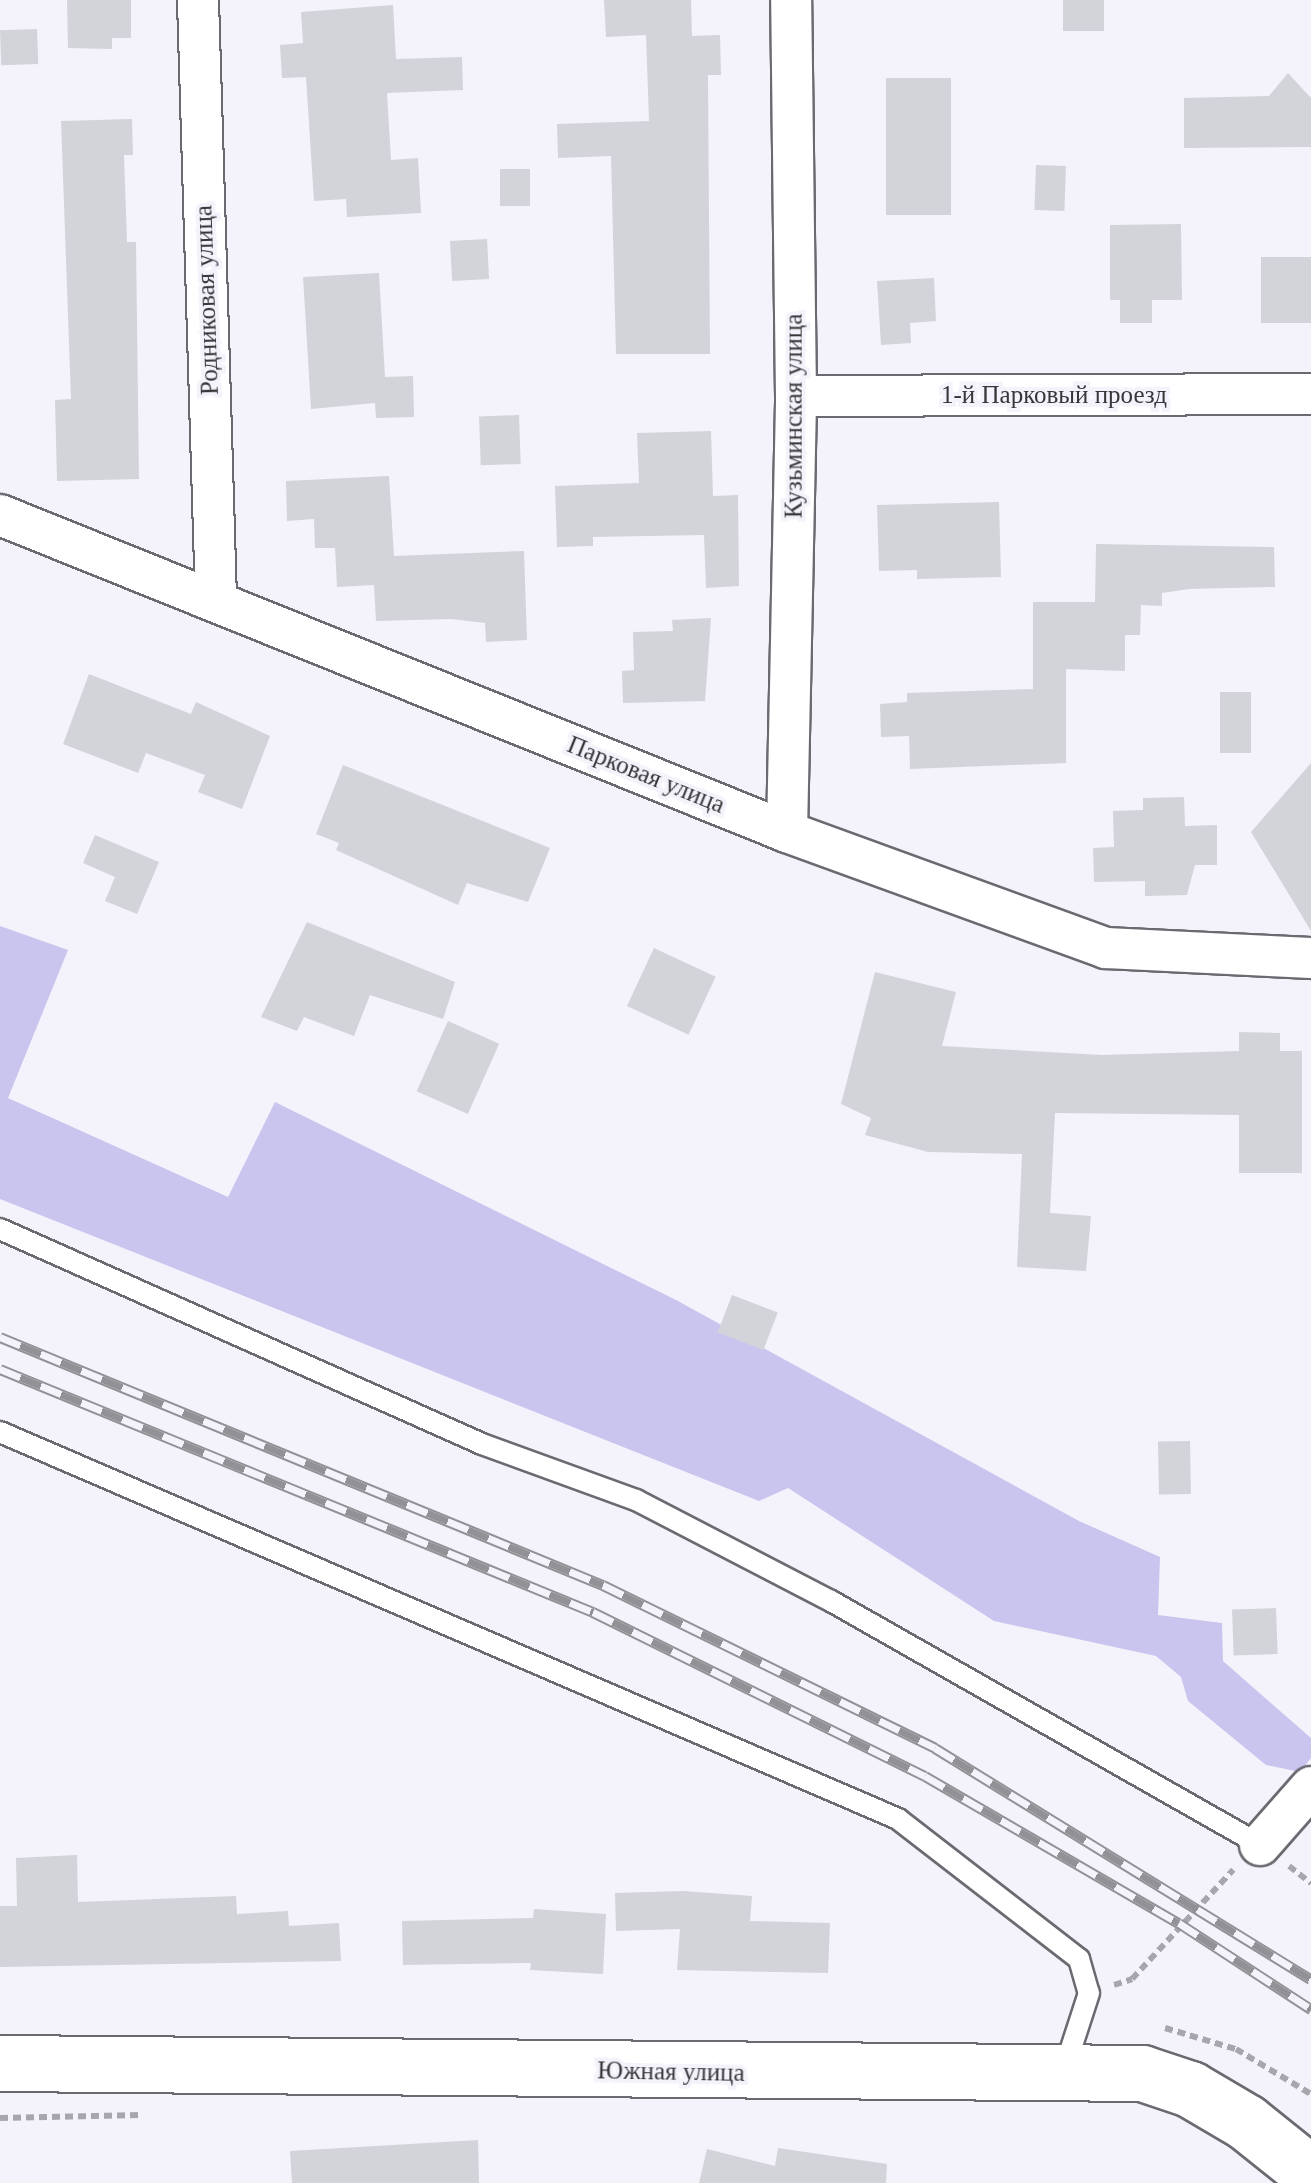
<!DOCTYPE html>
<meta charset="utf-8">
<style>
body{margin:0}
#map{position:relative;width:1311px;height:2183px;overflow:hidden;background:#f4f3fb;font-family:Georgia,serif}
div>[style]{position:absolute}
.green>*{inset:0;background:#c9c5ef}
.building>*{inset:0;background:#d3d3da;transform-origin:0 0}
.path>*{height:6px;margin-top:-3px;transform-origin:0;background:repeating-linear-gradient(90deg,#a7a6ac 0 8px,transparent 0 13px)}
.roads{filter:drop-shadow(2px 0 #6b6a71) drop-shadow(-2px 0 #6b6a71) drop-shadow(0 2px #6b6a71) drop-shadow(0 -2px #6b6a71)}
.lane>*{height:20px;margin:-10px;padding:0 10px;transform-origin:10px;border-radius:10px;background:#fff}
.street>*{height:40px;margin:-20px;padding:0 20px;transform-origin:20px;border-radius:20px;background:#fff}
.secondary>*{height:55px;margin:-27.5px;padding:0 27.5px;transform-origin:27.5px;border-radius:27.5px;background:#fff}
.rail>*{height:11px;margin-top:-5.5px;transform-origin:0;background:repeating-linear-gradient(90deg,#f4f3fb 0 22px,#919196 0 44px);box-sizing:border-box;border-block:2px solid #919196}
span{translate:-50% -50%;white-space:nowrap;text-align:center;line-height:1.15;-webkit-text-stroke:8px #f4f3fb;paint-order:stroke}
.street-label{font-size:25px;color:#37373a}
</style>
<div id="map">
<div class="green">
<div style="clip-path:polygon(0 926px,68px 950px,8px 1098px,228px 1197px,275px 1102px,676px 1300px,1079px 1521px,1160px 1557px,1158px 1615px,1222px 1623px,1223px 1661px,1311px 1738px,1311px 1758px,1300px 1772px,1266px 1765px,1188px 1701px,1181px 1677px,1156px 1656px,994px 1621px,788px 1488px,759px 1501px,0 1199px)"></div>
</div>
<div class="building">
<div style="clip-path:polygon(67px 0,131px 0,131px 38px,112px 38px,112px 49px,68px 48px)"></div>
<div style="clip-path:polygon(604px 0,691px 0,692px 36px,720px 35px,721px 75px,708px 75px,710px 354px,616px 354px,611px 156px,558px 158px,557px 124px,649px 121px,646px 35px,606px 37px)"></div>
<div style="left:1063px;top:0;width:41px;height:31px"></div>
<div style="clip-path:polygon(393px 5px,396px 59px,462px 57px,463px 90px,387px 93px,391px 160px,418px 158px,421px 213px,347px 217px,346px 199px,314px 201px,306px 77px,282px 78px,280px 45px,303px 43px,301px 12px)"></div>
<div style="left:37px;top:29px;width:35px;height:37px;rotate:88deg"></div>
<div style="clip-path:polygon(1288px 73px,1311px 98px,1311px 147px,1184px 148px,1184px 98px,1269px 96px)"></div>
<div style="left:951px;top:78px;width:137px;height:65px;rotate:90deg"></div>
<div style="clip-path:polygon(132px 119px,133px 155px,124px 155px,127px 242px,136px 242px,139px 479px,57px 481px,55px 400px,71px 399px,61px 121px)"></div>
<div style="left:1036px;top:165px;width:30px;height:45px;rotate:2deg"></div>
<div style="left:500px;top:169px;width:30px;height:37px"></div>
<div style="clip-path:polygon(1181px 224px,1182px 300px,1152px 300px,1152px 323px,1120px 323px,1120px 300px,1110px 300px,1110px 225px)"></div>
<div style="left:487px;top:239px;width:40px;height:37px;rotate:87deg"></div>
<div style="left:1261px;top:257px;width:50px;height:66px"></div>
<div style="clip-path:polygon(379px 273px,385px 377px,413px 376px,414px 417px,376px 418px,375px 403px,311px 409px,303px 277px)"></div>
<div style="clip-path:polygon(934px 278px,936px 321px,910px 323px,911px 343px,881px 345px,877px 281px)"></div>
<div style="left:519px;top:415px;width:49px;height:40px;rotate:88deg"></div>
<div style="clip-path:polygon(711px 431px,713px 496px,738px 495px,739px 586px,706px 588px,704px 535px,593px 537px,593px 546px,557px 547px,555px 486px,639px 483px,637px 433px)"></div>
<div style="clip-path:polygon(389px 476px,394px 556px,524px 551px,527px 640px,486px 642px,485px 623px,451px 619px,376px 621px,374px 585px,337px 587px,335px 548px,315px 548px,314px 519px,287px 521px,286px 481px)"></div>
<div style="clip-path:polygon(999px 502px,1001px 577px,917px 579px,917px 570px,879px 571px,877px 505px)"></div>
<div style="clip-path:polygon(1096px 544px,1274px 547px,1275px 587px,1189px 589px,1162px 593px,1162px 606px,1141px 605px,1140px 635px,1125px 635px,1125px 671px,1066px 669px,1066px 763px,910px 769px,909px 736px,881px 737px,880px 704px,907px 702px,907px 693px,1033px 689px,1033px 602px,1095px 602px)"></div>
<div style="clip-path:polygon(711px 618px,705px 701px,623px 703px,622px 671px,634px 670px,633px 632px,673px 631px,672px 620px)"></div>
<div style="clip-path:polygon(89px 674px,191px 714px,196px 702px,270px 736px,242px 809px,198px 792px,205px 775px,146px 753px,138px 773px,63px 744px)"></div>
<div style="left:1220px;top:692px;width:31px;height:61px"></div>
<div style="clip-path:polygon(1311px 763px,1311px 931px,1251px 832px)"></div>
<div style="clip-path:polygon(343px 765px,550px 848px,528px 902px,467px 883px,458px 905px,336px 850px,339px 843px,316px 834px)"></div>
<div style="clip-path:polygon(1184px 797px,1185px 826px,1217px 825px,1217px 865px,1195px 865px,1187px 895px,1145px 896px,1145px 881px,1094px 882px,1093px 848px,1114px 847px,1113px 811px,1143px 810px,1143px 798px)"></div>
<div style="clip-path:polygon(95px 835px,159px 862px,137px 914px,105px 901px,115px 877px,83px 863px)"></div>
<div style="clip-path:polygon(307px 922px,455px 982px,443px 1019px,370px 995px,354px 1036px,304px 1017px,297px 1031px,261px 1017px)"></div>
<div style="left:654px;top:948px;width:68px;height:64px;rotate:25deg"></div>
<div style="clip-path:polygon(875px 972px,956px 992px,942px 1046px,1102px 1055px,1239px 1051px,1239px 1032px,1280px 1033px,1280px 1051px,1302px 1051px,1302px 1173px,1239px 1173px,1239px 1115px,1055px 1113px,1050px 1213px,1091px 1216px,1086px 1271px,1017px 1267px,1022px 1154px,928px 1152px,865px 1135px,871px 1118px,841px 1104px)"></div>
<div style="left:448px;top:1021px;width:56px;height:77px;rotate:24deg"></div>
<div style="left:732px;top:1295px;width:49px;height:40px;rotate:21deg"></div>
<div style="left:1190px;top:1441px;width:53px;height:32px;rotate:89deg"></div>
<div style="left:1276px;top:1608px;width:46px;height:44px;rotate:88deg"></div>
<div style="clip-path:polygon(77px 1855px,78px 1902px,236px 1896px,237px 1914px,288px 1911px,289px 1926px,339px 1923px,341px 1961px,0 1967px,0 1906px,17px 1906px,16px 1858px)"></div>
<div style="clip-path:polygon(683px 1891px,752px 1896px,750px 1921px,830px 1923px,828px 1973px,677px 1970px,680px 1929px,616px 1931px,615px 1893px)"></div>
<div style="clip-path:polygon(534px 1909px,606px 1914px,603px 1974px,530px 1970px,531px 1963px,403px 1965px,402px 1921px,533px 1918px)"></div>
<div style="clip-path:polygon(478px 2140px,479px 2183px,292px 2183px,290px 2151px)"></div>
<div style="clip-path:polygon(778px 2148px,887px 2164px,886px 2183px,699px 2183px,707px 2149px,775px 2166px)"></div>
</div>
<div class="path">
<div style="left:1289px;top:1866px;width:28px;rotate:38deg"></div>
<div style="left:1114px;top:1985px;width:19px;rotate:-18deg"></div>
<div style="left:1132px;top:1979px;width:149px;rotate:-47.2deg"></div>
<div style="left:1165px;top:2028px;width:74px;rotate:16.5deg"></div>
<div style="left:1236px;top:2049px;width:87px;rotate:31deg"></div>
<div style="left:0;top:2118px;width:141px;rotate:-1.2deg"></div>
</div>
<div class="roads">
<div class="lane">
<div style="left:0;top:1229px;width:528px;rotate:24.04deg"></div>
<div style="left:482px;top:1444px;width:164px;rotate:20deg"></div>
<div style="left:636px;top:1500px;width:220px;rotate:27.4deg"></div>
<div style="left:831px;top:1601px;width:494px;rotate:29.6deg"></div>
<div style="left:0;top:1432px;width:978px;rotate:23.31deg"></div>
<div style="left:898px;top:1819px;width:229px;rotate:37.7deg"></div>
<div style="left:1079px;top:1959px;width:35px;rotate:74deg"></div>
<div style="left:1089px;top:1993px;width:81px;rotate:108deg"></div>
</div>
<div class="street">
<div style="left:198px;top:0;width:601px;rotate:88.28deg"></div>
<div style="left:796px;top:396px;width:515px;rotate:-0.22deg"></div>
<div style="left:0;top:515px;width:848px;rotate:21.94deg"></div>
<div style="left:787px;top:832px;width:339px;rotate:20deg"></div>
<div style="left:1106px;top:948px;width:205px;rotate:2.8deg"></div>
<div style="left:787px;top:832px;width:436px;rotate:-88.8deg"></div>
<div style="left:796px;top:396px;width:396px;rotate:-90.7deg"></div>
<div style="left:1260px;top:1845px;width:77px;rotate:-48.7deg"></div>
</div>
<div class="secondary">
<div style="left:0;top:2063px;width:1142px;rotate:0.5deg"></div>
<div style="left:1142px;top:2073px;width:51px;rotate:18.4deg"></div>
<div style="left:1190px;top:2089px;width:65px;rotate:30.5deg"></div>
<div style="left:1246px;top:2122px;width:83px;rotate:38.7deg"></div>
</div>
</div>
<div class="rail">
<div style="left:0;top:1337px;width:652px;rotate:22.36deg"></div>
<div style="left:603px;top:1585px;width:370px;rotate:26.1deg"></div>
<div style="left:935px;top:1748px;width:441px;rotate:31.6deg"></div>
<div style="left:0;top:1369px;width:641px;rotate:22.28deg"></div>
<div style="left:593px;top:1612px;width:370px;rotate:26.3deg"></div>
<div style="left:925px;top:1776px;width:293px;rotate:30.1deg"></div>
<div style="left:1179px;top:1923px;width:158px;rotate:33.1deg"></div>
</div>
<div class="street-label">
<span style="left:207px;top:300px;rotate:-92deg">Родниковая улица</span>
<span style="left:1054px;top:395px">1-й Парковый проезд</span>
<span style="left:794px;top:416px;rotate:-90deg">Кузьминская улица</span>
<span style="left:646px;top:775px;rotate:22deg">Парковая улица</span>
<span style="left:671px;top:2072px;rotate:1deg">Южная улица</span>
</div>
</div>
